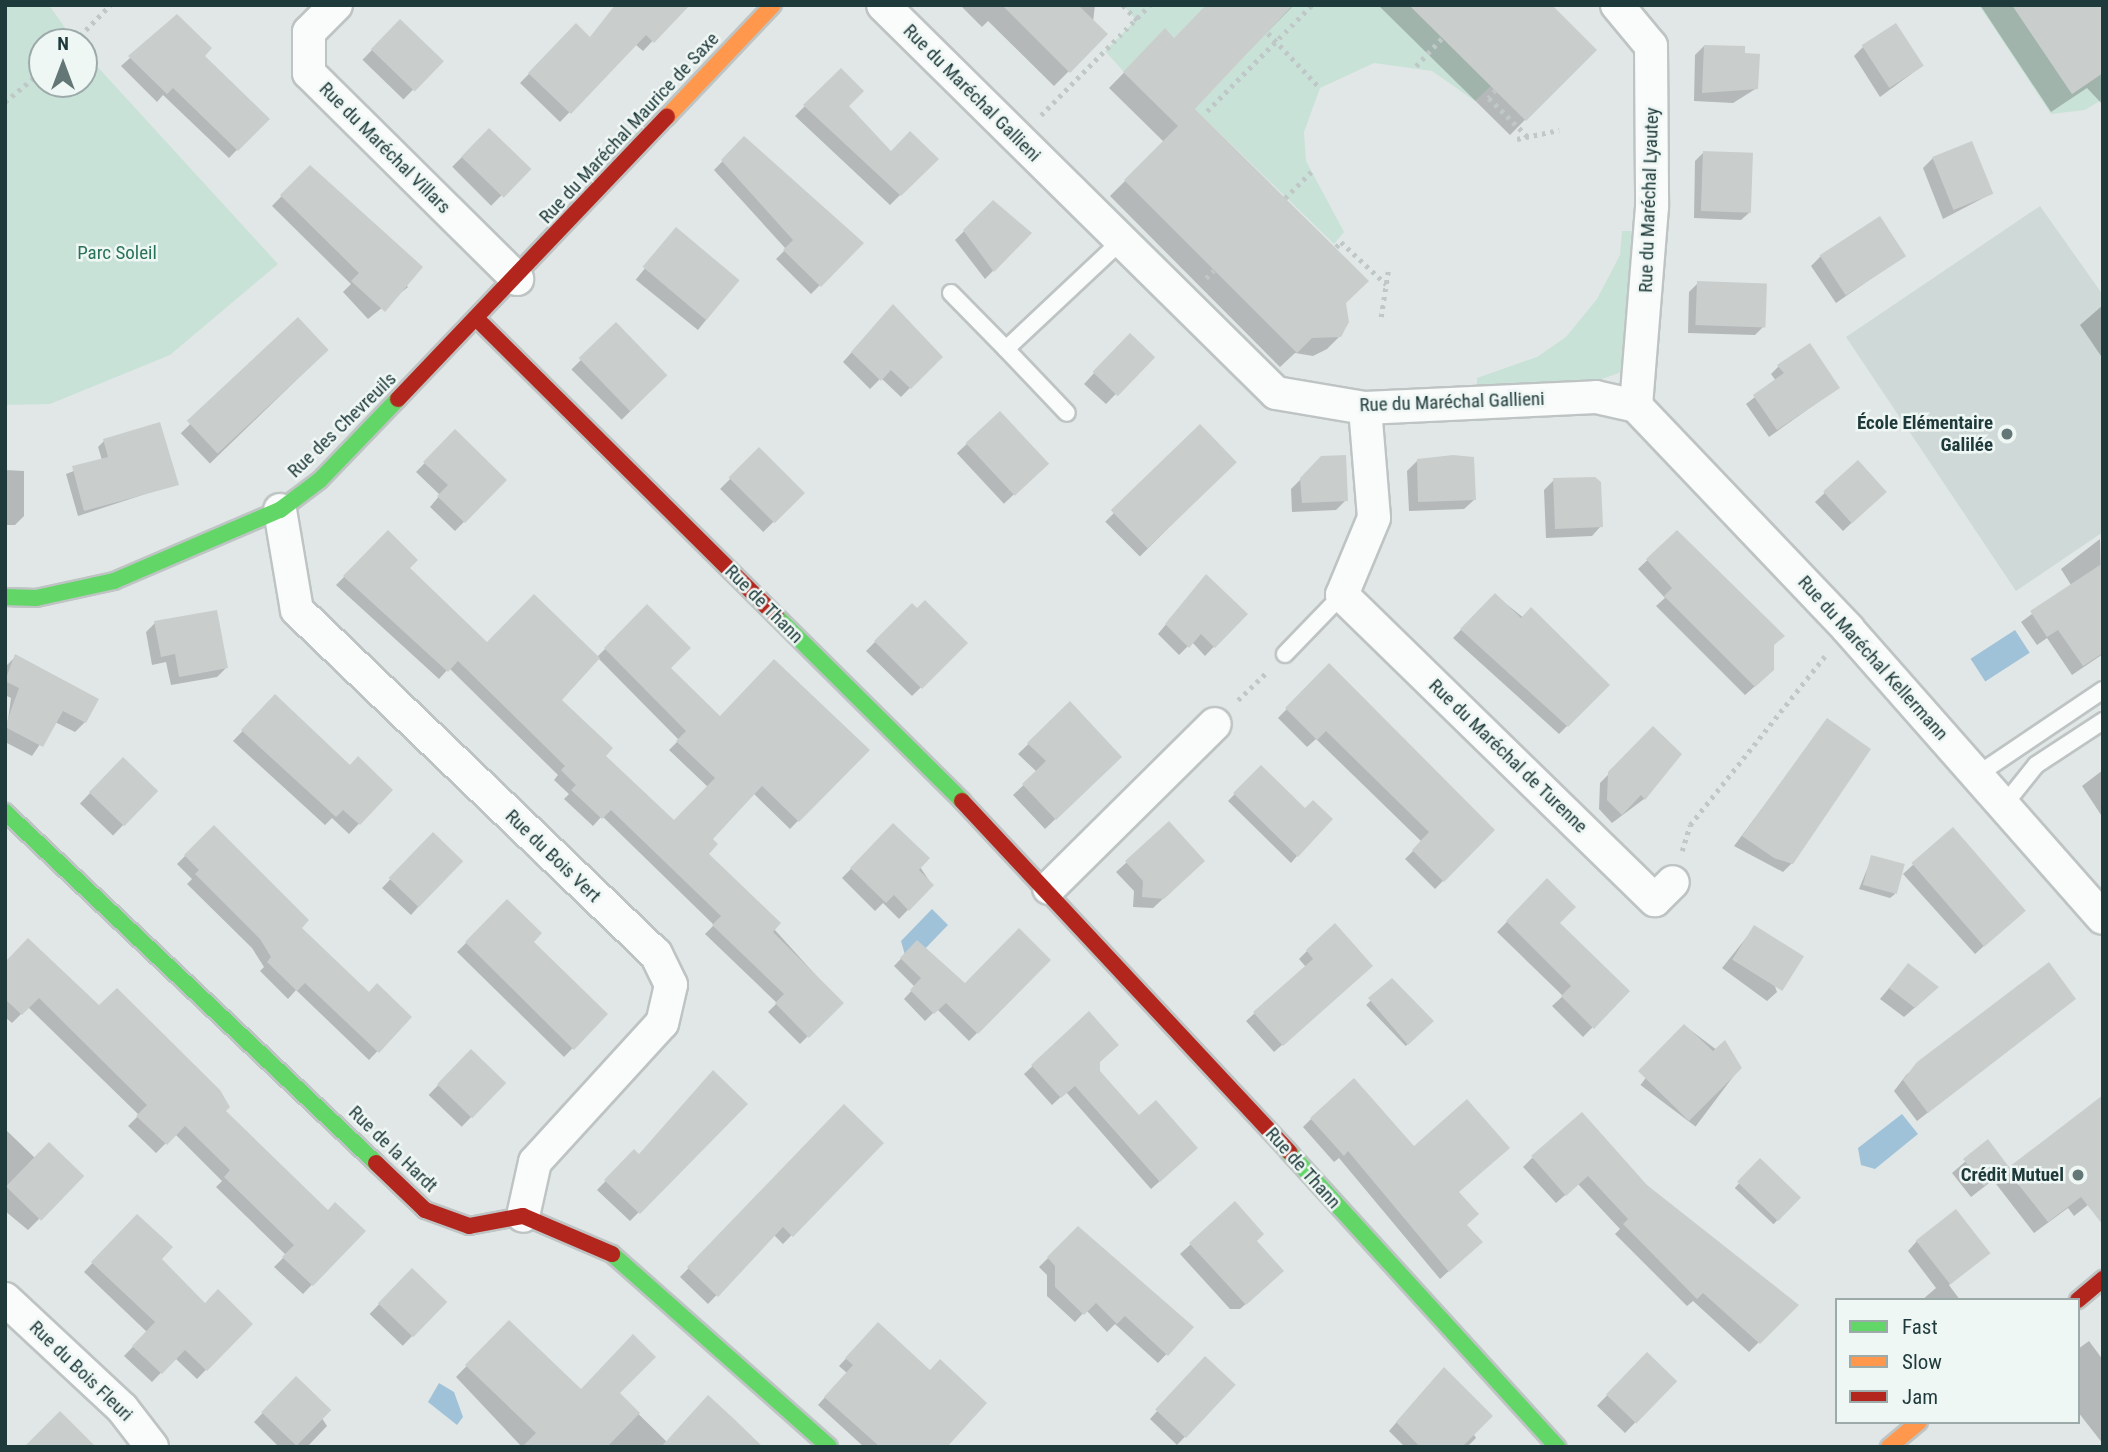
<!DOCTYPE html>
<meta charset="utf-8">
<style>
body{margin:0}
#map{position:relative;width:2108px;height:1452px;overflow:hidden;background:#e1e7e6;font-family:"Roboto Condensed",sans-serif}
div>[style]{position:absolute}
.built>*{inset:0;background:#cfd9d7}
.green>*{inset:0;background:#c9e2d7}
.water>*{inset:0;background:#a0c2d8;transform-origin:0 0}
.shadow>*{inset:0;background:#0003;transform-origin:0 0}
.building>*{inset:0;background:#c9cecd;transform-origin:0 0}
.path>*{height:4.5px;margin-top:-2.25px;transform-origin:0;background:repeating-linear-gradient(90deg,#bfc7c7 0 3.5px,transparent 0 8.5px)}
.roads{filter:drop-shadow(2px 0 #bec4c3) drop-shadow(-2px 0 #bec4c3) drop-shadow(0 2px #bec4c3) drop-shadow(0 -2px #bec4c3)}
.lane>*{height:16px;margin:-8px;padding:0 8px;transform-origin:8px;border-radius:8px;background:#fafbfb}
.street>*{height:32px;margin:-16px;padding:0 16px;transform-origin:16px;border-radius:16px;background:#fafbfb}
.fast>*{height:16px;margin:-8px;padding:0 8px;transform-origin:8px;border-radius:8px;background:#63d668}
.slow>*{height:16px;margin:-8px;padding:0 8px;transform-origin:8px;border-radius:8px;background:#ff974d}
.jam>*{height:16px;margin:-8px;padding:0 8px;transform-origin:8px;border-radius:8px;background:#b3261e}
.dots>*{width:19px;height:19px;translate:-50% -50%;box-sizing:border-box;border:4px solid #eff7f5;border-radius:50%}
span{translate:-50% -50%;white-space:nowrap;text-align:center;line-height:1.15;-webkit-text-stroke:5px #eff7f5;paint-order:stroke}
.street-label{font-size:19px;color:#1f3a3a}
.park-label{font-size:19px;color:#297258}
.poi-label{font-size:19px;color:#1f3a3a;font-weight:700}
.right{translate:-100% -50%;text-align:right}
.frame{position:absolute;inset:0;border:7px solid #1f3a3a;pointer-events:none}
.legend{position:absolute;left:1835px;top:1298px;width:245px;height:126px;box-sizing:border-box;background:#eff7f5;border:2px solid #9cabaa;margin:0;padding:9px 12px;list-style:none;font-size:21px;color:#1f3a3a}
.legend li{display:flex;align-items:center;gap:14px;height:35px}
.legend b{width:35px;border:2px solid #9cabaa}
.north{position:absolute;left:28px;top:28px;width:70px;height:70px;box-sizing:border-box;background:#eff7f5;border:2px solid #9cabaa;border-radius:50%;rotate:0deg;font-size:19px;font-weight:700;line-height:28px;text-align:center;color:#1f3a3a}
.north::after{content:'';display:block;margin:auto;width:24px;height:32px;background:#637776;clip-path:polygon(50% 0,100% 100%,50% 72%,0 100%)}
</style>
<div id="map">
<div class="built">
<div style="clip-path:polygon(2040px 206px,2103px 295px,2103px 532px,2016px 591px,1846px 337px)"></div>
</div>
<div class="green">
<div style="clip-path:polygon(5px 5px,49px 5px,75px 42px,42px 42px,42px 84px,84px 84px,84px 52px,278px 264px,170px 355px,50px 404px,5px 405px)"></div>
<div style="clip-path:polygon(1123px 5px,1206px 5px,1174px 38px,1165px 29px,1132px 81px,1105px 51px,1136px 20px)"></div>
<div style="clip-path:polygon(1293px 5px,1409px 5px,1491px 86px,1475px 101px,1432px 71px,1374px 63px,1320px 88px,1304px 132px,1306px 161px,1344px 232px,1334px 244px,1195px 109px)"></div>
<div style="clip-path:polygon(1979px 5px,2012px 5px,2072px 94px,2103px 73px,2103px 99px,2085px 110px,2051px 114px)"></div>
<div style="clip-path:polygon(1622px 231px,1631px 231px,1628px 350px,1619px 373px,1593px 382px,1477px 385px,1477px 378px,1537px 357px,1566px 337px,1597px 299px,1620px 255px)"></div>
</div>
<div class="water">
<div style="left:2015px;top:630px;width:27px;height:53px;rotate:57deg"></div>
<div style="clip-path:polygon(932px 909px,948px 925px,918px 956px,905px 955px,901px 941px)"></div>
<div style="clip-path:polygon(1902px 1114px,1918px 1134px,1875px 1169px,1861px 1165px,1858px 1148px)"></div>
<div style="clip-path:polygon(439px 1383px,454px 1392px,463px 1417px,457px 1425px,428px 1402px)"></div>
</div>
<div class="shadow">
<div style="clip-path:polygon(960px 5px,1095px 5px,1093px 22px,1106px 34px,1054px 86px,988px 21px,982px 27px)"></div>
<div style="clip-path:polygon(1208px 5px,1294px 5px,1192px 109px,1344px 303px,1343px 333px,1327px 349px,1313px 356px,1295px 353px,1280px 367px,1110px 196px,1164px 142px,1109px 88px,1150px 46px,1174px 40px)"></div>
<div style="clip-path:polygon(1378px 5px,1550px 5px,1594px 50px,1510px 135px)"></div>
<div style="clip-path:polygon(1980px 5px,2103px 5px,2103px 105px,2087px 88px,2051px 112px)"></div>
<div style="clip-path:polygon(681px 11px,643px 51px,635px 44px,560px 122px,520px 83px,576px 26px,589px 39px)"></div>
<div style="clip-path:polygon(177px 16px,202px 56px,267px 119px,229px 158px,163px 95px,157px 102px,121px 66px)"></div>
<div style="left:400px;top:21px;width:57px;height:54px;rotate:44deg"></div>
<div style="clip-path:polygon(1704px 46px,1743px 55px,1757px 88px,1733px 103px,1694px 101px,1695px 55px)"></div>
<div style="clip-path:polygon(1863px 47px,1922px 66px,1880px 97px,1854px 56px)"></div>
<div style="clip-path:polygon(841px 70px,847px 106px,891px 153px,936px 159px,890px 205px,795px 116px)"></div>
<div style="left:489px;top:130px;width:55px;height:52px;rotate:45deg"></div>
<div style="clip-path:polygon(744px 139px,862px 243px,811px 294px,776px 259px,786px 249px,714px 170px)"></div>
<div style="clip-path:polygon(1703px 153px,1750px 212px,1741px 220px,1694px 218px,1695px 161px)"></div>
<div style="clip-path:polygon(1933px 158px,1991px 194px,1943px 219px,1923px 168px)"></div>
<div style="clip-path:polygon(310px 167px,408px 287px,368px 319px,343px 292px,351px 284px,272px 206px)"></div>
<div style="clip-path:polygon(993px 203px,1030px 233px,985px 279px,955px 240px)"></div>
<div style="left:676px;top:230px;width:80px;height:64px;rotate:39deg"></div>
<div style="clip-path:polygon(1821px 256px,1904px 256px,1836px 303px,1811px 266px)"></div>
<div style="clip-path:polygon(1698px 283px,1764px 326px,1755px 335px,1688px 333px,1689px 292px)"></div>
<div style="clip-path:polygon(2103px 305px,2103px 359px,2080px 325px)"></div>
<div style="clip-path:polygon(884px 316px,940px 357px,901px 397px,881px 378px,870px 389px,843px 362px)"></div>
<div style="left:298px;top:320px;width:42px;height:163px;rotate:46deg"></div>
<div style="left:616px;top:325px;width:71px;height:63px;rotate:45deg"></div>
<div style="clip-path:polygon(1120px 345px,1152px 357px,1106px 404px,1084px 384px)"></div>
<div style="clip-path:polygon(1779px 366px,1838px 388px,1769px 437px,1746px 404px,1776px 381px,1771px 374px)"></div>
<div style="left:1000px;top:413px;width:69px;height:59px;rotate:47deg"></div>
<div style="left:1200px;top:427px;width:49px;height:134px;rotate:45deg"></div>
<div style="clip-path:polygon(455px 432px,505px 480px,455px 531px,430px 507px,440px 495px,416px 472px)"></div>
<div style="clip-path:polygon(104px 441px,173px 485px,78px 516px,66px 474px,102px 460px,98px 447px)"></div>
<div style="left:759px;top:450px;width:61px;height:55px;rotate:45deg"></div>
<div style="clip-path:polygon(1322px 458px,1346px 500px,1336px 510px,1292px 512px,1291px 489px)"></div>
<div style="clip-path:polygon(1417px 461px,1474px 500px,1464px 509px,1409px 511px,1407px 471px)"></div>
<div style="clip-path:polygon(1858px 462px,1875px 501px,1843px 531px,1815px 502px)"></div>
<div style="clip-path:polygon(5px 470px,24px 471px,24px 516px,15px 525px,5px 525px)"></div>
<div style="clip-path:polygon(1554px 480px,1601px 526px,1592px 536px,1546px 538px,1544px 490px)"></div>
<div style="clip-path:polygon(1677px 532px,1772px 645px,1763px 679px,1745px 695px,1656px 606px,1665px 598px,1638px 569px)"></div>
<div style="clip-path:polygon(evenodd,388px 533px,407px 568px,487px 645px,597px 657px,647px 607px,669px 668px,720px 719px,867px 750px,790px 829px,753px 793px,710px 839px,706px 854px,841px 1003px,800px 1044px,768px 1012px,777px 1003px,705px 934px,714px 925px,602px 816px,593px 826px,564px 799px,569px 794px,554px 780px,558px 775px,449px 668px,439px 679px,336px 585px,388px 533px,598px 658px,679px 740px,669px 750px,708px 787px,674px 822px,604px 756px,559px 700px,598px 658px)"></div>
<div style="clip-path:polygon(2100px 539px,2103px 654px,2072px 675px,2047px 638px,2037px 645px,2021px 622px,2071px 585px,2061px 569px)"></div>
<div style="clip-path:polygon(1206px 576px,1245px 614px,1205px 656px,1192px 642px,1179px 655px,1158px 634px)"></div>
<div style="clip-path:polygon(1495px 595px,1608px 685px,1559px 734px,1453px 638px)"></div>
<div style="clip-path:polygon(912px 605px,966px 643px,912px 696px,866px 651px)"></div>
<div style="clip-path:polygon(155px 623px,226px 668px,217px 677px,171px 685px,166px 662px,152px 665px,146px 632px)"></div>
<div style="clip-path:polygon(16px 656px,85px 722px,75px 732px,55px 722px,32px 756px,5px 742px,11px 698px,5px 695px,5px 667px)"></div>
<div style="clip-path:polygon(1329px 666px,1493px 830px,1435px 889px,1405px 859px,1422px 842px,1316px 739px,1307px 747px,1278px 718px)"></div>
<div style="clip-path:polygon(275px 697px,349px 767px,391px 790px,349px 834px,332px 818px,325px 825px,233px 741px)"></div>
<div style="clip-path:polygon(1070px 704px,1120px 757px,1045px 829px,1013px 795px,1037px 772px,1018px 754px)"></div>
<div style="clip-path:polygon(1828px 720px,1792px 863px,1783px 872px,1734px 846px)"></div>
<div style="clip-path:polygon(1653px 729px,1644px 799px,1612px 823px,1599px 809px,1600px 783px)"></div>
<div style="left:123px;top:759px;width:46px;height:62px;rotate:44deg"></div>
<div style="clip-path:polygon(1261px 767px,1297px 856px,1291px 863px,1228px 801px)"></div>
<div style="clip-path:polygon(2103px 770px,2103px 818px,2082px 786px)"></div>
<div style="clip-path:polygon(1169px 824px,1193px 871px,1153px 908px,1133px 907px,1134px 891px,1116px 872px)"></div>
<div style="clip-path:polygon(893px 826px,932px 885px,899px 919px,883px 903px,875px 911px,842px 878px)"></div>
<div style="clip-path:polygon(214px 827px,300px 928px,369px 994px,410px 1017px,369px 1060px,296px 990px,288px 999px,260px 971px,264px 967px,252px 948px,187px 884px,192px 879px,177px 864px)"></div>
<div style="clip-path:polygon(1952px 829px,2014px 919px,1975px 954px,1903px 874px)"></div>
<div style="clip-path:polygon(433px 835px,419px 906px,411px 915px,382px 888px)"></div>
<div style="clip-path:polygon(1872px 857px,1895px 894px,1890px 898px,1859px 889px)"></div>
<div style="clip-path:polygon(1547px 881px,1558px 923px,1628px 991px,1583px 1037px,1552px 1006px,1563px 996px,1497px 932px)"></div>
<div style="clip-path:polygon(507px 902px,531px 942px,606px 1014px,564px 1057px,457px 952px)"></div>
<div style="clip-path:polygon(1754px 928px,1777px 992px,1767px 1001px,1722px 968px)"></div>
<div style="clip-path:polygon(917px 942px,965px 985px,1049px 960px,969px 1041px,937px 1009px,925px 1021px,904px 999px,915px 987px,894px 966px)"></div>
<div style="clip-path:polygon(1307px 951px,1363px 974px,1274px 1052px,1246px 1021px,1306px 967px,1299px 959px)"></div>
<div style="clip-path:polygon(5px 964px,99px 1008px,224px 1111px,328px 1212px,363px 1231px,303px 1294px,274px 1267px,286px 1255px,216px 1187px,222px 1181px,175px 1134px,156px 1153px,128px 1126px,139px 1115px,28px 1007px,12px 1023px,5px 1017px)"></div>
<div style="clip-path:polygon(1899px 976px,1927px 997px,1904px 1017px,1880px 999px)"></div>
<div style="left:1392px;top:980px;width:57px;height:36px;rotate:46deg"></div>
<div style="clip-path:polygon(2074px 999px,1917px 1121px,1894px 1091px,1907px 1074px)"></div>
<div style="clip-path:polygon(1089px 1014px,1098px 1072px,1139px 1118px,1188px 1156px,1151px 1189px,1066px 1092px,1052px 1105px,1024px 1074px)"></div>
<div style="left:1685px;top:1026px;width:69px;height:74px;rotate:37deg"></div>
<div style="left:471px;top:1051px;width:46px;height:61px;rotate:44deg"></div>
<div style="clip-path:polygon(746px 1104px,630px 1221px,597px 1190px,634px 1152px,638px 1156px)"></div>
<div style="clip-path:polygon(844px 1107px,881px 1143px,783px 1244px,774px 1235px,708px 1304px,680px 1277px)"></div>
<div style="clip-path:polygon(1311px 1119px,1457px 1193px,1472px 1250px,1440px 1279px,1339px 1158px,1334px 1162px,1303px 1127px)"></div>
<div style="clip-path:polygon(5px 1129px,35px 1158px,82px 1176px,28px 1230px,5px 1211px)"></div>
<div style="clip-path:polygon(1988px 1142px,2009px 1169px,2103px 1193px,2074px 1216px,2068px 1208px,2034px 1233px,1993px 1180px,1971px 1197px,1952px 1173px)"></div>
<div style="clip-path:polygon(1532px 1158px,1646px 1187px,1796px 1305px,1749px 1352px,1693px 1301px,1687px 1306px,1615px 1234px,1620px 1229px,1578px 1184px,1556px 1203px,1523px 1167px)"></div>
<div style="left:1760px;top:1161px;width:53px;height:37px;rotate:43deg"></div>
<div style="clip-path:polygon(1235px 1204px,1272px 1281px,1240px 1309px,1230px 1309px,1180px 1254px)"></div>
<div style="clip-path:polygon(137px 1216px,159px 1259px,204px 1305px,250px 1324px,197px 1379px,175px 1358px,152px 1382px,124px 1356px,147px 1332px,84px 1272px)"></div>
<div style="clip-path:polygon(1078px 1228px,1192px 1327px,1158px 1363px,1115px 1324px,1107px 1332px,1086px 1310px,1075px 1322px,1047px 1296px,1047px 1275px,1039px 1267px)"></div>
<div style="clip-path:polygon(1917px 1241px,1987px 1253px,1949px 1285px,1960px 1300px,1922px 1300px,1936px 1288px,1908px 1251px)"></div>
<div style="left:412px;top:1270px;width:46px;height:61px;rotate:44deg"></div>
<div style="clip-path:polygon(509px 1322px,581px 1391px,617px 1393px,667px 1442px,762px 1447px,522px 1447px,456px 1377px)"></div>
<div style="clip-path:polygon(871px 1332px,945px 1447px,864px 1447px,818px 1405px,847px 1373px,839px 1366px)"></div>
<div style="clip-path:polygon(2089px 1341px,2103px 1360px,2103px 1444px,2078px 1412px,2078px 1349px)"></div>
<div style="left:1647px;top:1354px;width:39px;height:72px;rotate:44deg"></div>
<div style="clip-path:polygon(1198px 1366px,1234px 1385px,1177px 1445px,1150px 1419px)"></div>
<div style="clip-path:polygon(1436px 1377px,1476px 1438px,1467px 1447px,1405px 1447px,1389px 1431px)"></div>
<div style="clip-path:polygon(296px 1378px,327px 1426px,307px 1447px,279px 1447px,254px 1422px)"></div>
</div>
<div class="building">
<div style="clip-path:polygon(615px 5px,690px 5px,654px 43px,646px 35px,571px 114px,528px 73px,576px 23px,590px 37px)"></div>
<div style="clip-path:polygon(1002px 5px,1078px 5px,1108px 34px,1070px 73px)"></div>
<div style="clip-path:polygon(1206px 5px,1293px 5px,1195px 109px,1369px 281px,1346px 303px,1349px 322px,1341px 337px,1312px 338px,1297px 353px,1124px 180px,1178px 126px,1123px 72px,1165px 28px,1174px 38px)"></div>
<div style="clip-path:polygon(1409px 5px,1552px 5px,1597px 50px,1526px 121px)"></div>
<div style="clip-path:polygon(2012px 5px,2103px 5px,2103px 73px,2072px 94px)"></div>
<div style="clip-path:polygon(177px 14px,212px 48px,205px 56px,270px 119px,238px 151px,173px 88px,167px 94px,128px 56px)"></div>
<div style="left:400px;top:19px;width:61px;height:42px;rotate:44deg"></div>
<div style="left:1896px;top:23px;width:51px;height:41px;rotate:57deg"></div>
<div style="clip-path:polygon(1704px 45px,1745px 46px,1745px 53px,1760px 54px,1758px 89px,1702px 93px)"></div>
<div style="clip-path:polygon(841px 68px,864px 91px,849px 106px,891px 151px,910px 131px,939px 159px,901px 196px,803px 105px)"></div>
<div style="left:489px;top:128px;width:59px;height:40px;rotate:44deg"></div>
<div style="clip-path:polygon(744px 136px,864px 243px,821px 287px,783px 250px,793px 240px,721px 160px)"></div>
<div style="left:1972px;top:141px;width:57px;height:43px;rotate:68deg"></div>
<div style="left:1703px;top:151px;width:50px;height:60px;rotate:2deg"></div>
<div style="clip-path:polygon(310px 165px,423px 267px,385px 312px,351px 281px,359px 273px,280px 195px)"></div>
<div style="clip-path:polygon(993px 200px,1032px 233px,994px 272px,963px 230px)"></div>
<div style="left:1880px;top:216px;width:48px;height:72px;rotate:57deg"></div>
<div style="left:676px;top:227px;width:83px;height:52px;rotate:40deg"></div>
<div style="left:1697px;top:281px;width:70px;height:44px;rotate:2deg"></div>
<div style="clip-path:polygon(893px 304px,943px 357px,911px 389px,891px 370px,881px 381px,851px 352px)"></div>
<div style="left:298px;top:317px;width:45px;height:152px;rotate:47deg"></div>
<div style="left:616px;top:322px;width:74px;height:52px;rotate:46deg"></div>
<div style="left:1130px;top:333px;width:35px;height:54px;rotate:44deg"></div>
<div style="clip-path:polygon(1810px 343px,1840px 388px,1777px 430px,1753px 395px,1784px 373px,1777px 365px)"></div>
<div style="left:1000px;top:411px;width:72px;height:47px;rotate:47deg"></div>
<div style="clip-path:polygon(160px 422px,179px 485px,84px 511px,72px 466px,108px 457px,103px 439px)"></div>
<div style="left:1200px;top:424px;width:53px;height:124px;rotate:46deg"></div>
<div style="clip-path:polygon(455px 429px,507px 480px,465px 523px,437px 496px,448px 485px,423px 462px)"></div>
<div style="left:759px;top:447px;width:65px;height:43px;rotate:45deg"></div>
<div style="clip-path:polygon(1346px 455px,1348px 501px,1302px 503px,1300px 478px,1321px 456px)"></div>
<div style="clip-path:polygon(1453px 455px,1474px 457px,1476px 500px,1418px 502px,1417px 459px)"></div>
<div style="left:1858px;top:460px;width:43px;height:47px;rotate:48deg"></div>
<div style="clip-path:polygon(1595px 477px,1601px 482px,1603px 527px,1555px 529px,1553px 478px)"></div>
<div style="clip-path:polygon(388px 530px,418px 560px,410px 568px,487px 642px,534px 594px,600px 658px,562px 700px,613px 748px,606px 756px,674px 820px,715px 778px,676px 741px,686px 731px,604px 648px,647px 604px,691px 648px,671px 668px,720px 716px,774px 659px,870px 750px,799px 822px,762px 786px,713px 839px,718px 844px,709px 854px,781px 923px,773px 932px,844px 1003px,809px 1038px,775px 1003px,784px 994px,712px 925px,721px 916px,611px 810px,602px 819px,571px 790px,576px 785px,561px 770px,565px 766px,458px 661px,448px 672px,343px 576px)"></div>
<div style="clip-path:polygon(1677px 530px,1785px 636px,1774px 645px,1774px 670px,1755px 687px,1664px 596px,1672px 588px,1646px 559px)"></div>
<div style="clip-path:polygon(2103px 563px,2103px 653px,2083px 666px,2058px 630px,2047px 637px,2030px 611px)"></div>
<div style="clip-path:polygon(1206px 574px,1248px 614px,1215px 648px,1201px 634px,1189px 648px,1165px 624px)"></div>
<div style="clip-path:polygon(1495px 593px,1521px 618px,1531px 607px,1610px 685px,1568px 727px,1460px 629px)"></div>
<div style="clip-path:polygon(925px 600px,968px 643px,922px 689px,874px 641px,912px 603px,917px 608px)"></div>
<div style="clip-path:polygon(217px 610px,228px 668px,179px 677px,175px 654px,161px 657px,154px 621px)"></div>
<div style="clip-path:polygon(15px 654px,99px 699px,86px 723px,63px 711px,43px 747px,5px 727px,19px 688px,5px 681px)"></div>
<div style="clip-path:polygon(1329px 663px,1495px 830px,1444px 882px,1412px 850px,1429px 832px,1326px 731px,1317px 740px,1285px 708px)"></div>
<div style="clip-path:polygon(275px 694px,350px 765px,358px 756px,393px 790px,360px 825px,343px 810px,336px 817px,241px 730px)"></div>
<div style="clip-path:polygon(1070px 701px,1122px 757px,1056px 820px,1022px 784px,1046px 761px,1027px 743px)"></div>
<div style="clip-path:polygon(1827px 718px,1871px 749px,1793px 864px,1774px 858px,1742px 836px)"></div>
<div style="clip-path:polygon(1653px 726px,1682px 754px,1645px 800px,1641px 795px,1622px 815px,1607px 800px,1608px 772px)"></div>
<div style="left:123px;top:757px;width:49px;height:49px;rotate:44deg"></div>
<div style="clip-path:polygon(1261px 765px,1305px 808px,1313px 800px,1333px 819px,1298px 857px,1233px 793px)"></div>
<div style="clip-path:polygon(1169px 821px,1205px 861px,1164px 899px,1142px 897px,1143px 881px,1125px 861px)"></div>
<div style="clip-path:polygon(893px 823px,930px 858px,919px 870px,934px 885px,909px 911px,894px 895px,886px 903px,850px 868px)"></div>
<div style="clip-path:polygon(214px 825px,309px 920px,302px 928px,369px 992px,377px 983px,412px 1017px,379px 1053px,305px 983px,297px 991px,267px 962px,271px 957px,260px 939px,195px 874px,199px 870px,184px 855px)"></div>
<div style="left:1953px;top:827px;width:111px;height:55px;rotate:49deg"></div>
<div style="left:433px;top:832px;width:42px;height:64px;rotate:44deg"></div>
<div style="left:1871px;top:855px;width:35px;height:31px;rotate:15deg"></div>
<div style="clip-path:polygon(1547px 878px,1576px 907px,1560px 923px,1630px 991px,1594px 1029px,1561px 996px,1571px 986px,1506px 921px)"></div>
<div style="clip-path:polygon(507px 899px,542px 933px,534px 942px,608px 1014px,574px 1050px,465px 942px)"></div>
<div style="clip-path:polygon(1335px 923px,1373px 966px,1283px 1046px,1253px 1012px,1313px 959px,1306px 950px)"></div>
<div style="left:1754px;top:925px;width:59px;height:41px;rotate:32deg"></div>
<div style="clip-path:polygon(1019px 928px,1051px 960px,978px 1034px,946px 1003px,934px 1014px,910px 990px,921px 978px,900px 958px,917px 940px,965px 983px)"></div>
<div style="clip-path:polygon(28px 938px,99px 1005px,117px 988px,220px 1090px,230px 1107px,226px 1111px,328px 1210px,335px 1202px,366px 1231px,313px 1286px,282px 1257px,294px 1245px,224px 1177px,230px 1170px,185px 1126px,167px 1145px,136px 1116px,147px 1105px,39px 998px,22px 1015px,5px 999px,5px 962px)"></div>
<div style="clip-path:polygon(2049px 962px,2076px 999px,1928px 1113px,1903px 1080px,1917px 1062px)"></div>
<div style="clip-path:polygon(1908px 963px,1939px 987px,1915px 1008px,1889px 988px)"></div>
<div style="clip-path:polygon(1392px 978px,1434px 1021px,1408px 1045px,1368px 998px)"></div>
<div style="clip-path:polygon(1089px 1011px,1119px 1045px,1100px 1062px,1100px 1071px,1139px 1115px,1156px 1100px,1198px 1148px,1160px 1182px,1075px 1086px,1061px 1098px,1031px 1065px)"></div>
<div style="clip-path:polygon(1684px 1024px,1713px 1051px,1725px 1040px,1742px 1068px,1689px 1121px,1638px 1071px)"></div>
<div style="left:471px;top:1049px;width:49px;height:49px;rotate:44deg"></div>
<div style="clip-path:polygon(713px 1070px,748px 1104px,640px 1214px,604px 1180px,634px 1149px,639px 1154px)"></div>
<div style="clip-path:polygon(1354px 1078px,1414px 1146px,1467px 1099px,1510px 1148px,1459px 1192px,1479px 1214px,1467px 1225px,1483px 1242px,1449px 1272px,1348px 1151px,1344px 1156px,1310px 1118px)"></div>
<div style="clip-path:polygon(2103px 1095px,2103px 1225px,2081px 1197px,2048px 1222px,2006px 1169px,1984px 1186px,1963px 1159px,1988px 1139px,2009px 1167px)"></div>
<div style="clip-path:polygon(844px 1104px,884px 1143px,793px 1237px,783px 1227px,718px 1297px,687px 1267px)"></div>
<div style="clip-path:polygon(1582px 1112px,1647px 1185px,1799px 1305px,1760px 1344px,1703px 1293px,1697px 1299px,1623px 1224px,1628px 1219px,1588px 1176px,1566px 1196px,1531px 1156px)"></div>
<div style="left:49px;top:1142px;width:49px;height:62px;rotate:44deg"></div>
<div style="left:1760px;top:1158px;width:57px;height:33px;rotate:44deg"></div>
<div style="clip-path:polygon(1235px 1201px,1264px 1234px,1257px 1241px,1284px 1271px,1246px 1305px,1189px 1243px)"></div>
<div style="left:1956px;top:1209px;width:56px;height:51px;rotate:52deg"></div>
<div style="clip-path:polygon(137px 1214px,173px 1247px,162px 1259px,205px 1303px,218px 1289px,253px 1324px,207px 1371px,185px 1350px,162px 1374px,132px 1346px,155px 1322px,91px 1262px)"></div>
<div style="clip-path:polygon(1078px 1226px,1194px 1327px,1168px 1356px,1125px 1316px,1117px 1324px,1096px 1303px,1084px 1315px,1055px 1287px,1055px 1266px,1047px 1257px)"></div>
<div style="left:412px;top:1268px;width:49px;height:49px;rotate:44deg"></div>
<div style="clip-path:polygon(509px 1320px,581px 1389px,633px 1334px,656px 1357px,620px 1393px,640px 1413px,607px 1447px,522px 1447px,536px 1433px,465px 1365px)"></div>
<div style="clip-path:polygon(878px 1322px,930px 1370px,940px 1359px,987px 1403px,947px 1447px,880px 1447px,824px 1397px,853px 1365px,845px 1358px)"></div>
<div style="left:1647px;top:1352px;width:42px;height:59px;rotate:44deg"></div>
<div style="left:1205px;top:1356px;width:42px;height:73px;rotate:43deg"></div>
<div style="clip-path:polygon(1444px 1367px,1493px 1416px,1462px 1447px,1420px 1447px,1396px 1422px)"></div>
<div style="left:296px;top:1376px;width:49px;height:50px;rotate:44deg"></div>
<div style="clip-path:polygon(708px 1395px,733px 1418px,763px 1447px,661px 1447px)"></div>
<div style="clip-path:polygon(60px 1411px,96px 1447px,24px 1447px)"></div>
</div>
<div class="path">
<div style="left:1123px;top:5px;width:21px;rotate:47deg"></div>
<div style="left:1268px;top:33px;width:76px;rotate:46.6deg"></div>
<div style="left:74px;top:42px;width:52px;rotate:-45.8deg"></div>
<div style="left:1416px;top:66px;width:38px;rotate:-47deg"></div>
<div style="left:1496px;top:90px;width:11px;rotate:131deg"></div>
<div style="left:1489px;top:98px;width:55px;rotate:45deg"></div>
<div style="left:5px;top:102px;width:48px;rotate:-40deg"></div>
<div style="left:1207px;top:111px;width:149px;rotate:-45.3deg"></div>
<div style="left:1041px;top:115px;width:155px;rotate:-45.3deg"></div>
<div style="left:1517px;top:139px;width:43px;rotate:-12.1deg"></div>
<div style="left:1285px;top:198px;width:37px;rotate:-45deg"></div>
<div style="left:1336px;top:247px;width:7px;rotate:-45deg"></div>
<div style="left:1341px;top:242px;width:62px;rotate:43deg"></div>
<div style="left:1206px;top:278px;width:11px;rotate:-45deg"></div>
<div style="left:1381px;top:317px;width:47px;rotate:-81.3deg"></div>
<div style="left:1238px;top:700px;width:40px;rotate:-44deg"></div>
<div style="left:1682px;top:851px;width:27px;rotate:-73deg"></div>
<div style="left:1690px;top:825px;width:216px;rotate:-51.4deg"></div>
</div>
<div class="roads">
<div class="lane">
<div style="left:951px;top:293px;width:78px;rotate:45.5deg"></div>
<div style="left:1006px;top:349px;width:158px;rotate:-43.2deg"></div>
<div style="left:1006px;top:349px;width:88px;rotate:46.4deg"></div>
<div style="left:1285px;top:654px;width:82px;rotate:-46deg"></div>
<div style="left:1977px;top:775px;width:152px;rotate:-34deg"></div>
<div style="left:2004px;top:805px;width:51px;rotate:-51.3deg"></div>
<div style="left:2036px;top:765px;width:80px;rotate:-33.3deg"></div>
</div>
<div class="street">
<div style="left:336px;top:5px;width:38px;rotate:135deg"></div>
<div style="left:309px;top:32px;width:41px;rotate:90deg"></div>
<div style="left:309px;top:73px;width:293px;rotate:44.7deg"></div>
<div style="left:883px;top:5px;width:552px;rotate:44.63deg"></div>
<div style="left:1276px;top:393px;width:90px;rotate:9.6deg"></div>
<div style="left:1365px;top:408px;width:231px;rotate:-2.7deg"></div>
<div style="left:1596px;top:397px;width:41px;rotate:12.7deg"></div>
<div style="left:1617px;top:5px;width:53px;rotate:50.3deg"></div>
<div style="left:1651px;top:46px;width:161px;rotate:89.6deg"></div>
<div style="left:1652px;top:207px;width:200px;rotate:94.6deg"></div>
<div style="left:1636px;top:406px;width:308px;rotate:46.4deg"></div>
<div style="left:1848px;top:629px;width:385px;rotate:48.6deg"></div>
<div style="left:1365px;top:408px;width:110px;rotate:85.3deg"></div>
<div style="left:1374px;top:518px;width:83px;rotate:112.6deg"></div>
<div style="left:1342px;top:595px;width:437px;rotate:44.3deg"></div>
<div style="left:1655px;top:900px;width:25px;rotate:-45deg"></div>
<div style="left:280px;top:510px;width:101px;rotate:80.4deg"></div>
<div style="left:297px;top:610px;width:497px;rotate:43.8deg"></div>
<div style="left:656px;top:954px;width:34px;rotate:64deg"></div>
<div style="left:671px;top:985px;width:39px;rotate:103deg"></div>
<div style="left:662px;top:1023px;width:188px;rotate:132.4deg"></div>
<div style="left:535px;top:1162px;width:55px;rotate:102.5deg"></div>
<div style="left:1049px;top:888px;width:233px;rotate:-44.7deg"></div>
<div style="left:5px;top:1299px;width:160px;rotate:43deg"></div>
<div style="left:122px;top:1408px;width:49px;rotate:52.4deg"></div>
</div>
<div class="fast">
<div style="left:5px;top:597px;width:31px;rotate:2deg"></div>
<div style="left:36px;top:598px;width:80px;rotate:-12.3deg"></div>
<div style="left:114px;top:581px;width:181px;rotate:-23.2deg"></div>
<div style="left:280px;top:510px;width:50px;rotate:-36.9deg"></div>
<div style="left:320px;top:480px;width:112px;rotate:-46.1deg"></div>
<div style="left:776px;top:616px;width:262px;rotate:44.8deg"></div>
<div style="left:5px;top:812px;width:511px;rotate:43.41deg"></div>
<div style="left:1289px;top:1152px;width:399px;rotate:47.7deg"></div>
<div style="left:612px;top:1254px;width:290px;rotate:41.6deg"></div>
</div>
<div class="slow">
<div style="left:667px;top:117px;width:154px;rotate:-46.6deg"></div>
<div style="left:1889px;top:1447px;width:39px;rotate:-40deg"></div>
</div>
<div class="jam">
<div style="left:478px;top:320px;width:420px;rotate:44.8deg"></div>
<div style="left:398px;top:399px;width:390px;rotate:-46.4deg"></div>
<div style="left:962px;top:801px;width:480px;rotate:47deg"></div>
<div style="left:376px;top:1163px;width:68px;rotate:43.8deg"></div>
<div style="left:425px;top:1210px;width:47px;rotate:20deg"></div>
<div style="left:469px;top:1226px;width:55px;rotate:-10.5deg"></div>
<div style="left:523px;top:1216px;width:97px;rotate:23.1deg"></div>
<div style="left:2078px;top:1300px;width:33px;rotate:-40deg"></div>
</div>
</div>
<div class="dots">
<div style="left:2007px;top:434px;background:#637776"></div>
<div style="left:2078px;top:1175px;background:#637776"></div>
</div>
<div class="street-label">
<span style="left:972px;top:93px;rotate:45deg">Rue du Maréchal Gallieni</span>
<span style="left:629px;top:128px;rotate:-47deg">Rue du Maréchal Maurice de Saxe</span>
<span style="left:385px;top:148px;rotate:45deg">Rue du Maréchal Villars</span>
<span style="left:1649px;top:200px;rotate:-88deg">Rue du Maréchal Lyautey</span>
<span style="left:1452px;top:402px;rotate:-2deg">Rue du Maréchal Gallieni</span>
<span style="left:342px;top:425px;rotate:-44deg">Rue des Chevreuils</span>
<span style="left:764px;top:604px;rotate:45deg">Rue de Thann</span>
<span style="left:1873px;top:658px;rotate:48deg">Rue du Maréchal Kellermann</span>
<span style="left:1508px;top:756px;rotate:44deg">Rue du Maréchal de Turenne</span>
<span style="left:553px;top:856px;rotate:44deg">Rue du Bois Vert</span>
<span style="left:393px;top:1149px;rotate:44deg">Rue de la Hardt</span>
<span style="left:1303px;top:1168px;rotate:48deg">Rue de Thann</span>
<span style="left:81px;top:1371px;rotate:44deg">Rue du Bois Fleuri</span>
</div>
<div class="park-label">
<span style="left:117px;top:253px">Parc Soleil</span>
</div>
<div class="poi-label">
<span class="right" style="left:1993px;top:434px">École Elémentaire<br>Galilée</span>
<span class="right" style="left:2064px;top:1175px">Crédit Mutuel</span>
</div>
<div class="frame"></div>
<ul class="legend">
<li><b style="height:9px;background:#63d668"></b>Fast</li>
<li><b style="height:9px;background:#ff974d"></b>Slow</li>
<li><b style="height:9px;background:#b3261e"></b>Jam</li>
</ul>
<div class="north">N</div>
</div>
